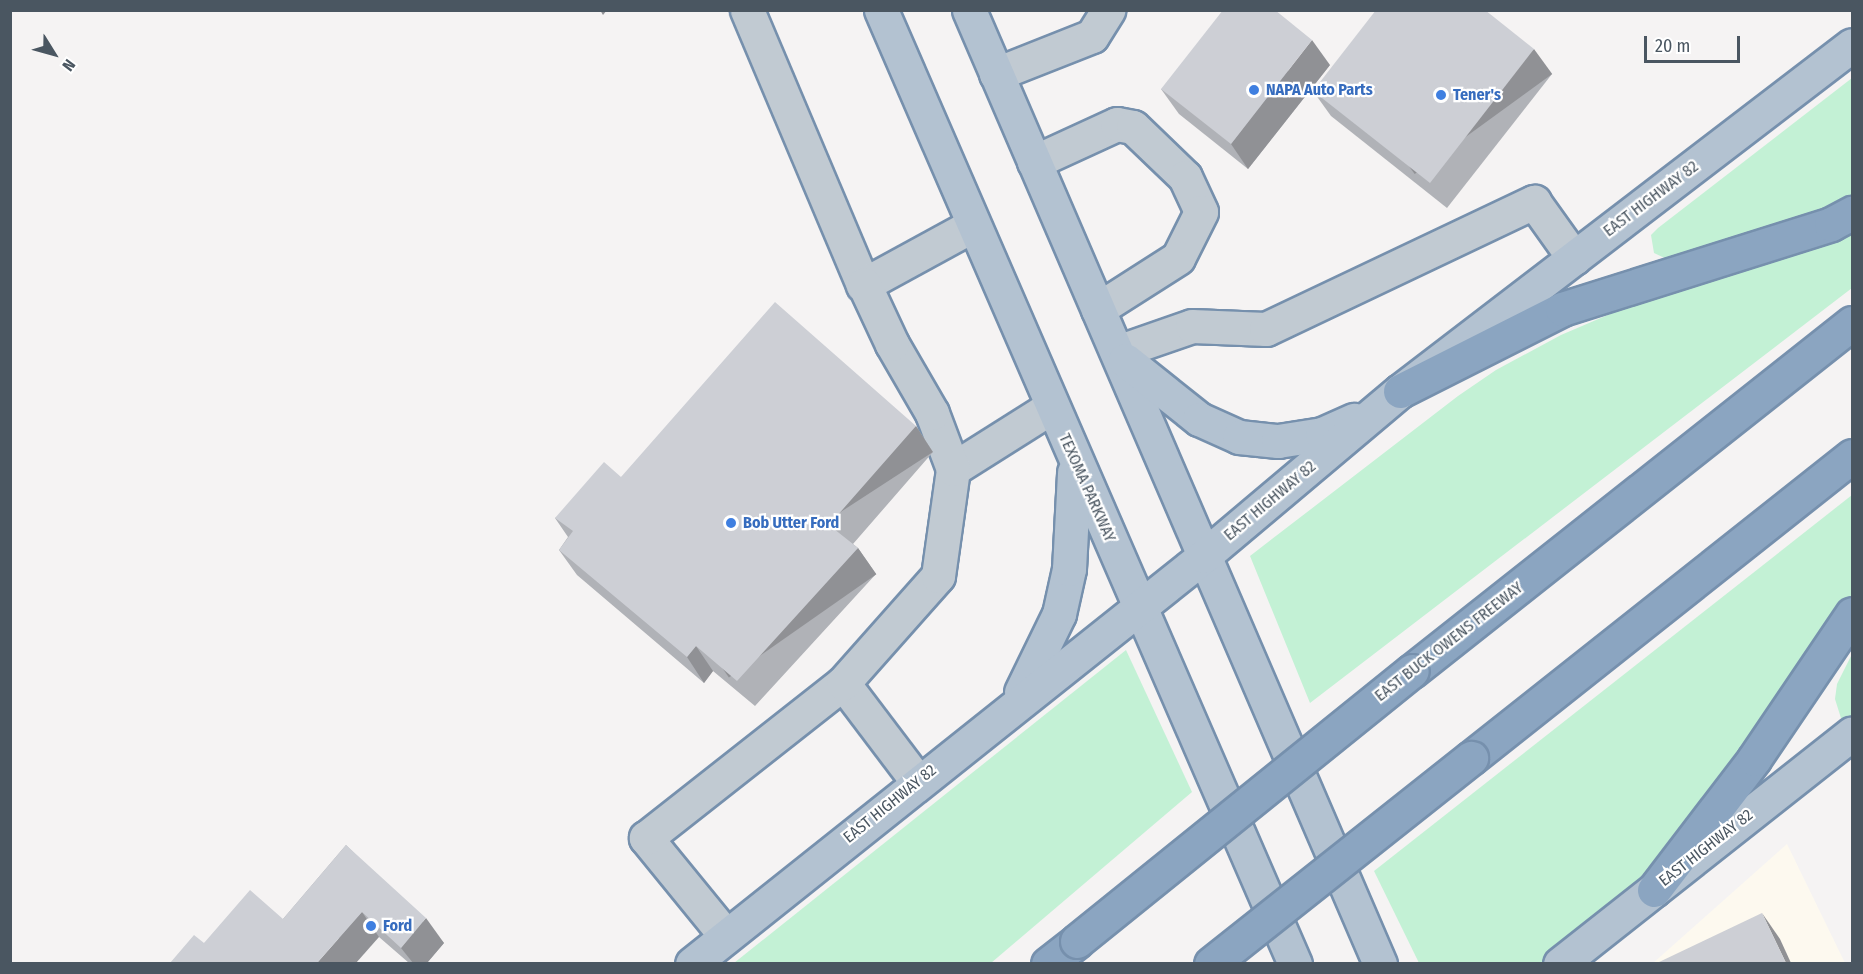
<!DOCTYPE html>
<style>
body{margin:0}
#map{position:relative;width:1863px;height:974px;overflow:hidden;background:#f5f3f3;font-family:"Fira Sans Condensed",sans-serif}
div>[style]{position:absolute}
.commercial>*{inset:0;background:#fdf9ef}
.green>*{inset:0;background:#c3f1d5}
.roads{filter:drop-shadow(2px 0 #7690ad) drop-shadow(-2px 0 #7690ad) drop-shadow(0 2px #7690ad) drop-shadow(0 -2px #7690ad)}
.minor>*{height:33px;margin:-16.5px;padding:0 16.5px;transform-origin:16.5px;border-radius:16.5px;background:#c1cad2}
.major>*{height:33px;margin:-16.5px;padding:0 16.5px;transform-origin:16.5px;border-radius:16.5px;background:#b3c2d1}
.highway>*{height:33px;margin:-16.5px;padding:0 16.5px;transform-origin:16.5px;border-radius:16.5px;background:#8ba5c1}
.bridges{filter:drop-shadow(2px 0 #7690ad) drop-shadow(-2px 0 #7690ad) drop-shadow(0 2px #7690ad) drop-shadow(0 -2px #7690ad)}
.highway-bridge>*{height:33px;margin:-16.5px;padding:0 16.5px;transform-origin:16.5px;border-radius:16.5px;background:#8ba5c1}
.wall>*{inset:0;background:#b0b2b7}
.shaded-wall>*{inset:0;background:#909195;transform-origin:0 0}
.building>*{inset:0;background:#cdcfd5}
.dots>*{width:16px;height:16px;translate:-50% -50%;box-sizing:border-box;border:3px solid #fff;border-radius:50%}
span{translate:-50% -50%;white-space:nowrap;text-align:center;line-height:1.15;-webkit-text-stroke:4.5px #fff;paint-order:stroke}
.shop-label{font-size:16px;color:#366cbe;font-weight:700}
.left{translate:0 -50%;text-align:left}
.street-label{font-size:16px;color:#4a5661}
.frame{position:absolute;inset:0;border:12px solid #4a5661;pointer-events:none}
.north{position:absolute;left:24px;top:24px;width:60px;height:60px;-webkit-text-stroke:4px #fff;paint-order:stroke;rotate:127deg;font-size:16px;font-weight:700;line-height:24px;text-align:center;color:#4a5661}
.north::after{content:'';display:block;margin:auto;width:21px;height:27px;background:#4a5661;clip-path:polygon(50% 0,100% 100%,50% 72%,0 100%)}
.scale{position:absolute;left:1644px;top:36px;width:96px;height:27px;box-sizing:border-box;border:3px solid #4a5661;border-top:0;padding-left:8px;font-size:18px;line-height:21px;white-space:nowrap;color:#4a5661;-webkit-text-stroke:4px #fff;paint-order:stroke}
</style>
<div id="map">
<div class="commercial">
<div style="clip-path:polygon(1787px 844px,1845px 963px,1652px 964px)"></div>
</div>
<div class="green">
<div style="clip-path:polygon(1852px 78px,1852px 201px,1671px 261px,1654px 253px,1651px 235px,1658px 228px)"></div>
<div style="clip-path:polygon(1852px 235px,1852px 288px,1310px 703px,1250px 556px,1458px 396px,1496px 370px,1561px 335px,1652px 296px,1713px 281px)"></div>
<div style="clip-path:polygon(1852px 495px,1852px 597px,1736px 768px,1627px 897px,1543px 963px,1419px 963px,1374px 871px)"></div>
<div style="clip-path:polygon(1126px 650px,1192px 792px,991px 963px,734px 963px)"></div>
<div style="clip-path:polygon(1852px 654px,1852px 725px,1845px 731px,1835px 699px,1837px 684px)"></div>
</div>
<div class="roads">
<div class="minor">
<div style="left:747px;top:10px;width:298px;rotate:67.1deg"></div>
<div style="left:863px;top:285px;width:125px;rotate:-28.6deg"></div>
<div style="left:996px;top:74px;width:103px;rotate:-21.6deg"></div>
<div style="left:1092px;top:36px;width:31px;rotate:-58deg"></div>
<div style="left:1034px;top:162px;width:91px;rotate:-24.6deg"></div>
<div style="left:1117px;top:124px;width:16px;rotate:11deg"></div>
<div style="left:1133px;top:127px;width:72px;rotate:43.9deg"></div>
<div style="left:1185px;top:177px;width:38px;rotate:65deg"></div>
<div style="left:1201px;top:212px;width:51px;rotate:116.6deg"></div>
<div style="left:1178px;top:258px;width:95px;rotate:147.5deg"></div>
<div style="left:1117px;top:352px;width:79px;rotate:-19.1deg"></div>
<div style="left:1192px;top:326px;width:74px;rotate:2.3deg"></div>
<div style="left:1266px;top:329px;width:297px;rotate:-25.4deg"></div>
<div style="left:1534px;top:202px;width:69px;rotate:54.5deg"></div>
<div style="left:953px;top:469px;width:116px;rotate:-32.3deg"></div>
<div style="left:843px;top:683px;width:124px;rotate:52.9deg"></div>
<div style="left:726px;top:936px;width:127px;rotate:-129.2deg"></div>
<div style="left:646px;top:838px;width:251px;rotate:-38.2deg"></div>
<div style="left:843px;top:683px;width:143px;rotate:-48.4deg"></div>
<div style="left:938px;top:576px;width:108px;rotate:-82deg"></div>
<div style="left:953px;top:469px;width:60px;rotate:-110.6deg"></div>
<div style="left:932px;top:413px;width:80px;rotate:-120.1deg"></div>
<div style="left:892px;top:344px;width:66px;rotate:-115deg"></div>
</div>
<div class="major">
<div style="left:881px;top:10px;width:1040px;rotate:66.54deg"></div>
<div style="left:969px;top:10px;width:1039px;rotate:66.69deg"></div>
<div style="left:1125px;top:360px;width:95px;rotate:38.6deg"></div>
<div style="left:1199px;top:419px;width:44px;rotate:24.2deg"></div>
<div style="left:1239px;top:437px;width:39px;rotate:6deg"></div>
<div style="left:1278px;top:441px;width:45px;rotate:-9deg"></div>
<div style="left:1322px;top:434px;width:35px;rotate:-24deg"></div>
<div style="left:1021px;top:692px;width:87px;rotate:-64deg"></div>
<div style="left:1059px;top:614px;width:46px;rotate:-77.5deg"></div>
<div style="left:1069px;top:569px;width:97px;rotate:-87deg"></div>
<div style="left:692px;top:964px;width:655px;rotate:-38.55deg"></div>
<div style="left:1204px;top:556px;width:256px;rotate:-40.1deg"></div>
<div style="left:1400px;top:391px;width:569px;rotate:-37.43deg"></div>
<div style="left:1560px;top:964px;width:372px;rotate:-38.3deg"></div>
</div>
<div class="highway">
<div style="left:1400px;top:391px;width:182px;rotate:-26.8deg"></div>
<div style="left:1562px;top:309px;width:282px;rotate:-17.5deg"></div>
<div style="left:1831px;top:224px;width:24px;rotate:-28deg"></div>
<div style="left:1412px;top:671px;width:561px;rotate:-38.34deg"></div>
<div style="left:1471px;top:758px;width:486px;rotate:-38.4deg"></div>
<div style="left:1654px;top:890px;width:165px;rotate:-52.6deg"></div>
<div style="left:1754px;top:759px;width:175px;rotate:-55.9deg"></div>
<div style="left:1048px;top:964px;width:37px;rotate:-38deg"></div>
</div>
</div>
<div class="bridges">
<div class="highway-bridge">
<div style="left:1077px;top:941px;width:430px;rotate:-38.9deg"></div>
<div style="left:1211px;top:964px;width:332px;rotate:-38.4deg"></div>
</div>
</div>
<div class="wall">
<div style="clip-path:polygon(1330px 65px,1248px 169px,1179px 114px,1161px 89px)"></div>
<div style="clip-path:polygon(1552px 74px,1447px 208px,1331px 116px,1313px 91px)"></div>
<div style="clip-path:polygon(916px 426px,933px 452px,853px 544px,858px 548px,876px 574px,755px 706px,713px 671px,704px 683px,577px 575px,559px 550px,568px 537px,555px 518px,621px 477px)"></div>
<div style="clip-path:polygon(346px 845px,444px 943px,427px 963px,409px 963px,379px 937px,204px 943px,283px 919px)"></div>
</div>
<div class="shaded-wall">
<div style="clip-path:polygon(600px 10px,607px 10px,603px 15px)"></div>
<div style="clip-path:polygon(1312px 40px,1330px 65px,1248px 169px,1231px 144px)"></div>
<div style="left:1534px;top:49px;width:31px;height:170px;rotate:54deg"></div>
<div style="left:916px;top:426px;width:31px;height:132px;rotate:57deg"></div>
<div style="left:858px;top:548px;width:32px;height:180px;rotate:55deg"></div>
<div style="clip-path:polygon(696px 646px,713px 671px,704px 683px,687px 657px)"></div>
<div style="clip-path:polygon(362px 912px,379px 937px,356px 963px,317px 963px)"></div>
<div style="clip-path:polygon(1762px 913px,1780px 939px,1791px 963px,1786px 963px)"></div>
<div style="clip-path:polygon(426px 918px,444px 943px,427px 963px,413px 963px,401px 948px)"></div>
</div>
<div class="building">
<div style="clip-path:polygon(1223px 10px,1275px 10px,1312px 40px,1231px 144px,1161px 89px)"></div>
<div style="clip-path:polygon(1376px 10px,1485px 10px,1534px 49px,1430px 183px,1313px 91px)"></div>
<div style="clip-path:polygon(775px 302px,916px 426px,829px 525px,858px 548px,737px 681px,696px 646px,687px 657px,559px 550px,573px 531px,555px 518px,604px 462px,621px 477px)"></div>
<div style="clip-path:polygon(346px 845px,426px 918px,401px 948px,362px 912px,317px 963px,170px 963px,194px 935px,204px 943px,250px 890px,283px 919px)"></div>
<div style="clip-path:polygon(1762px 913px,1786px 963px,1657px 963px)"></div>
</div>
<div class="dots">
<div style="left:1254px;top:90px;background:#3f7fe0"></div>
<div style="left:1441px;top:95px;background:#3f7fe0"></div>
<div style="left:731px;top:523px;background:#3f7fe0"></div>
<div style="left:371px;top:926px;background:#3f7fe0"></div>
</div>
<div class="shop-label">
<span class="left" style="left:1266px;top:90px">NAPA Auto Parts</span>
<span class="left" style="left:1453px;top:95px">Tener's</span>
<span class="left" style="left:743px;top:523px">Bob Utter Ford</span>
<span class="left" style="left:383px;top:926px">Ford</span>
</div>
<div class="street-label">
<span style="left:1651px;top:199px;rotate:-37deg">EAST HIGHWAY 82</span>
<span style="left:1087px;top:488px;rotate:66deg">TEXOMA PARKWAY</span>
<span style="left:1270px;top:501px;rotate:-40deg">EAST HIGHWAY 82</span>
<span style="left:1449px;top:642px;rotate:-38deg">EAST BUCK OWENS FREEWAY</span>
<span style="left:890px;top:804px;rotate:-39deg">EAST HIGHWAY 82</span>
<span style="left:1706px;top:848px;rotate:-38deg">EAST HIGHWAY 82</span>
</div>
<div class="frame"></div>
<div class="north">N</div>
<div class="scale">20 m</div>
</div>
